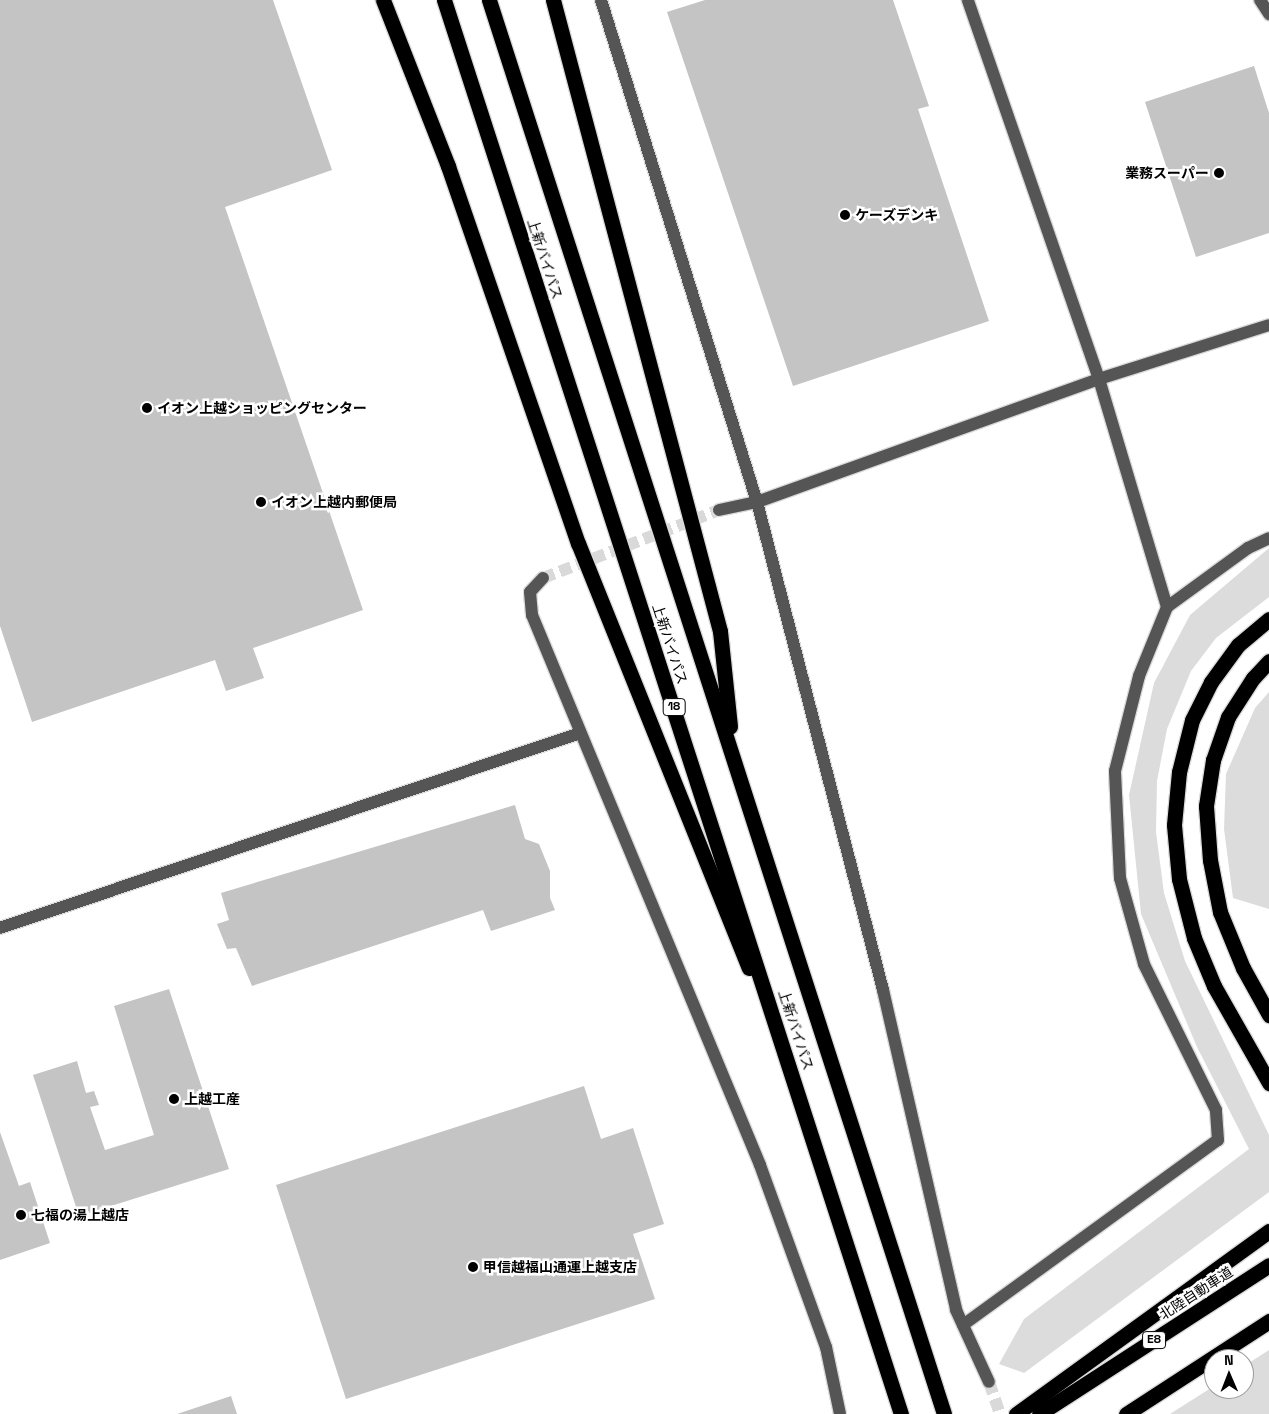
<!DOCTYPE html>
<meta charset="utf-8">
<style>
body{margin:0}
#map{position:relative;width:1269px;height:1414px;overflow:hidden;background:#fff;font-family:"Space Grotesk","Noto Sans JP",sans-serif}
div>[style]{position:absolute}
.green>*{inset:0;background:#dcdcdc}
.building>*{inset:0;background:#c4c4c4}
.minor-tunnel>*{height:12px;margin-top:-6px;transform-origin:0;background:repeating-linear-gradient(90deg,#d9d9d9 0 12px,transparent 0 18px)}
.roads{filter:drop-shadow(1px 0 #dbdbdb) drop-shadow(-1px 0 #dbdbdb) drop-shadow(0 1px #dbdbdb) drop-shadow(0 -1px #dbdbdb)}
.minor>*{height:12px;margin:-6px;padding:0 6px;transform-origin:6px;border-radius:6px;background:#555}
.highway>*{height:15px;margin:-7.5px;padding:0 7.5px;transform-origin:7.5px;border-radius:7.5px;background:#000}
.dots>*{width:14px;height:14px;translate:-50% -50%;box-sizing:border-box;border:2px solid #fff;border-radius:50%}
span{translate:-50% -50%;white-space:nowrap;text-align:center;line-height:1.15;-webkit-text-stroke:5px #fff;paint-order:stroke}
.shield-label span{padding:1px 4px;background:#fff;border:1px solid;border-radius:4px;-webkit-text-stroke-width:0}
.shield-label{font-size:12px;color:#000;font-weight:700}
.poi-label{font-size:14px;color:#000;font-weight:700}
.right{translate:-100% -50%;text-align:right}
.left{translate:0 -50%;text-align:left}
.street-label{font-size:14px;color:#000}
.north{position:absolute;left:1204px;top:1349px;width:50px;height:50px;box-sizing:border-box;background:#fff;border:1px solid #999;border-radius:50%;rotate:359deg;font-size:14px;font-weight:700;line-height:20px;text-align:center;color:#000}
.north::after{content:'';display:block;margin:auto;width:18px;height:22px;background:#000;clip-path:polygon(50% 0,100% 100%,50% 72%,0 100%)}
</style>
<div id="map">
<div class="green">
<div style="clip-path:polygon(1269px 548px,1269px 597px,1216px 638px,1191px 671px,1167px 729px,1157px 781px,1156px 832px,1164px 893px,1185px 961px,1269px 1135px,1269px 1192px,1024px 1373px,999px 1364px,1024px 1319px,1249px 1149px,1197px 1047px,1141px 914px,1129px 795px,1154px 683px,1190px 615px)"></div>
<div style="clip-path:polygon(1269px 692px,1269px 909px,1233px 898px,1224px 829px,1226px 774px,1255px 708px)"></div>
<div style="clip-path:polygon(1269px 1350px,1269px 1414px,1170px 1414px,1214px 1386px,1214px 1389px,1244px 1389px,1244px 1366px)"></div>
</div>
<div class="building">
<div style="clip-path:polygon(0 0,273px 0,332px 170px,225px 207px,363px 610px,253px 648px,264px 678px,226px 691px,215px 660px,32px 722px,0 626px)"></div>
<div style="clip-path:polygon(705px 0,893px 0,929px 106px,918px 109px,989px 321px,793px 386px,667px 12px)"></div>
<div style="clip-path:polygon(1254px 66px,1269px 113px,1269px 233px,1196px 257px,1145px 102px)"></div>
<div style="clip-path:polygon(515px 805px,525px 839px,539px 844px,550px 871px,550px 898px,555px 910px,491px 931px,483px 910px,252px 986px,236px 948px,227px 949px,217px 924px,229px 920px,221px 893px)"></div>
<div style="clip-path:polygon(169px 989px,229px 1169px,79px 1216px,33px 1075px,77px 1061px,86px 1093px,94px 1091px,99px 1105px,90px 1107px,105px 1150px,154px 1135px,114px 1006px)"></div>
<div style="clip-path:polygon(584px 1086px,601px 1139px,633px 1128px,664px 1224px,633px 1234px,655px 1299px,346px 1399px,276px 1185px)"></div>
<div style="clip-path:polygon(0 1132px,19px 1186px,30px 1182px,50px 1243px,0 1260px)"></div>
<div style="clip-path:polygon(231px 1396px,237px 1414px,177px 1414px)"></div>
</div>
<div class="minor-tunnel">
<div style="left:543px;top:578px;width:189px;rotate:-21.1deg"></div>
<div style="left:989px;top:1382px;width:34px;rotate:71deg"></div>
</div>
<div class="roads">
<div class="minor">
<div style="left:601px;top:0;width:526px;rotate:72.74deg"></div>
<div style="left:757px;top:502px;width:504px;rotate:75.52deg"></div>
<div style="left:883px;top:990px;width:328px;rotate:77.1deg"></div>
<div style="left:956px;top:1310px;width:79px;rotate:65.4deg"></div>
<div style="left:1260px;top:0;width:17px;rotate:57deg"></div>
<div style="left:719px;top:510px;width:39px;rotate:-12deg"></div>
<div style="left:757px;top:502px;width:363px;rotate:-19.8deg"></div>
<div style="left:1099px;top:379px;width:401px;rotate:-109.1deg"></div>
<div style="left:543px;top:578px;width:19px;rotate:133deg"></div>
<div style="left:530px;top:592px;width:23px;rotate:85deg"></div>
<div style="left:532px;top:615px;width:595px;rotate:67.48deg"></div>
<div style="left:760px;top:1165px;width:194px;rotate:70.1deg"></div>
<div style="left:826px;top:1347px;width:68px;rotate:78.2deg"></div>
<div style="left:1167px;top:607px;width:238px;rotate:-106.6deg"></div>
<div style="left:1099px;top:379px;width:178px;rotate:-17.6deg"></div>
<div style="left:0;top:928px;width:612px;rotate:-18.58deg"></div>
<div style="left:963px;top:1325px;width:315px;rotate:-36deg"></div>
<div style="left:1218px;top:1140px;width:30px;rotate:-94deg"></div>
<div style="left:1216px;top:1110px;width:163px;rotate:-116.3deg"></div>
<div style="left:1144px;top:964px;width:89px;rotate:-105.6deg"></div>
<div style="left:1120px;top:878px;width:107px;rotate:-92.7deg"></div>
<div style="left:1115px;top:771px;width:98px;rotate:-75.8deg"></div>
<div style="left:1139px;top:676px;width:74px;rotate:-67.9deg"></div>
<div style="left:1167px;top:607px;width:100px;rotate:-36.1deg"></div>
<div style="left:1248px;top:548px;width:23px;rotate:-25deg"></div>
</div>
<div class="highway">
<div style="left:383px;top:0;width:178px;rotate:68.6deg"></div>
<div style="left:448px;top:166px;width:399px;rotate:71deg"></div>
<div style="left:578px;top:543px;width:458px;rotate:68.1deg"></div>
<div style="left:444px;top:0;width:1486px;rotate:72.09deg"></div>
<div style="left:489px;top:0;width:1485px;rotate:72.16deg"></div>
<div style="left:553px;top:0;width:653px;rotate:75.18deg"></div>
<div style="left:720px;top:631px;width:96px;rotate:84deg"></div>
<div style="left:1269px;top:619px;width:40px;rotate:140deg"></div>
<div style="left:1238px;top:645px;width:46px;rotate:126.1deg"></div>
<div style="left:1211px;top:682px;width:42px;rotate:116.6deg"></div>
<div style="left:1192px;top:720px;width:54px;rotate:104deg"></div>
<div style="left:1179px;top:772px;width:53px;rotate:95.4deg"></div>
<div style="left:1174px;top:825px;width:54px;rotate:84.7deg"></div>
<div style="left:1179px;top:879px;width:61px;rotate:75.7deg"></div>
<div style="left:1194px;top:938px;width:52px;rotate:67.4deg"></div>
<div style="left:1214px;top:986px;width:112px;rotate:60.4deg"></div>
<div style="left:1269px;top:661px;width:23px;rotate:133deg"></div>
<div style="left:1253px;top:678px;width:46px;rotate:122.7deg"></div>
<div style="left:1228px;top:717px;width:46px;rotate:109.2deg"></div>
<div style="left:1213px;top:760px;width:47px;rotate:98.7deg"></div>
<div style="left:1206px;top:806px;width:54px;rotate:85.8deg"></div>
<div style="left:1210px;top:860px;width:53px;rotate:79.1deg"></div>
<div style="left:1220px;top:912px;width:61px;rotate:67.7deg"></div>
<div style="left:1243px;top:968px;width:54px;rotate:61deg"></div>
<div style="left:1016px;top:1414px;width:312px;rotate:-35.9deg"></div>
<div style="left:1039px;top:1414px;width:274px;rotate:-32.9deg"></div>
<div style="left:1126px;top:1414px;width:171px;rotate:-33deg"></div>
</div>
</div>
<div class="dots">
<div style="left:1219px;top:173px;background:#000"></div>
<div style="left:845px;top:215px;background:#000"></div>
<div style="left:147px;top:408px;background:#000"></div>
<div style="left:261px;top:502px;background:#000"></div>
<div style="left:174px;top:1099px;background:#000"></div>
<div style="left:21px;top:1215px;background:#000"></div>
<div style="left:473px;top:1267px;background:#000"></div>
</div>
<div class="shield-label">
<span style="left:674px;top:707px">18</span>
<span style="left:1154px;top:1340px">E8</span>
</div>
<div class="poi-label">
<span class="right" style="left:1209px;top:173px">業務スーパー</span>
<span class="left" style="left:855px;top:215px">ケーズデンキ</span>
<span class="left" style="left:157px;top:408px">イオン上越ショッピングセンター</span>
<span class="left" style="left:271px;top:502px">イオン上越内郵便局</span>
<span class="left" style="left:184px;top:1099px">上越工産</span>
<span class="left" style="left:31px;top:1215px">七福の湯上越店</span>
<span class="left" style="left:483px;top:1267px">甲信越福山通運上越支店</span>
</div>
<div class="street-label">
<span style="left:545px;top:259px;rotate:72deg">上新バイパス</span>
<span style="left:670px;top:644px;rotate:72deg">上新バイパス</span>
<span style="left:796px;top:1030px;rotate:72deg">上新バイパス</span>
<span style="left:1196px;top:1293px;rotate:-33deg">北陸自動車道</span>
</div>
<div class="north">N</div>
</div>
